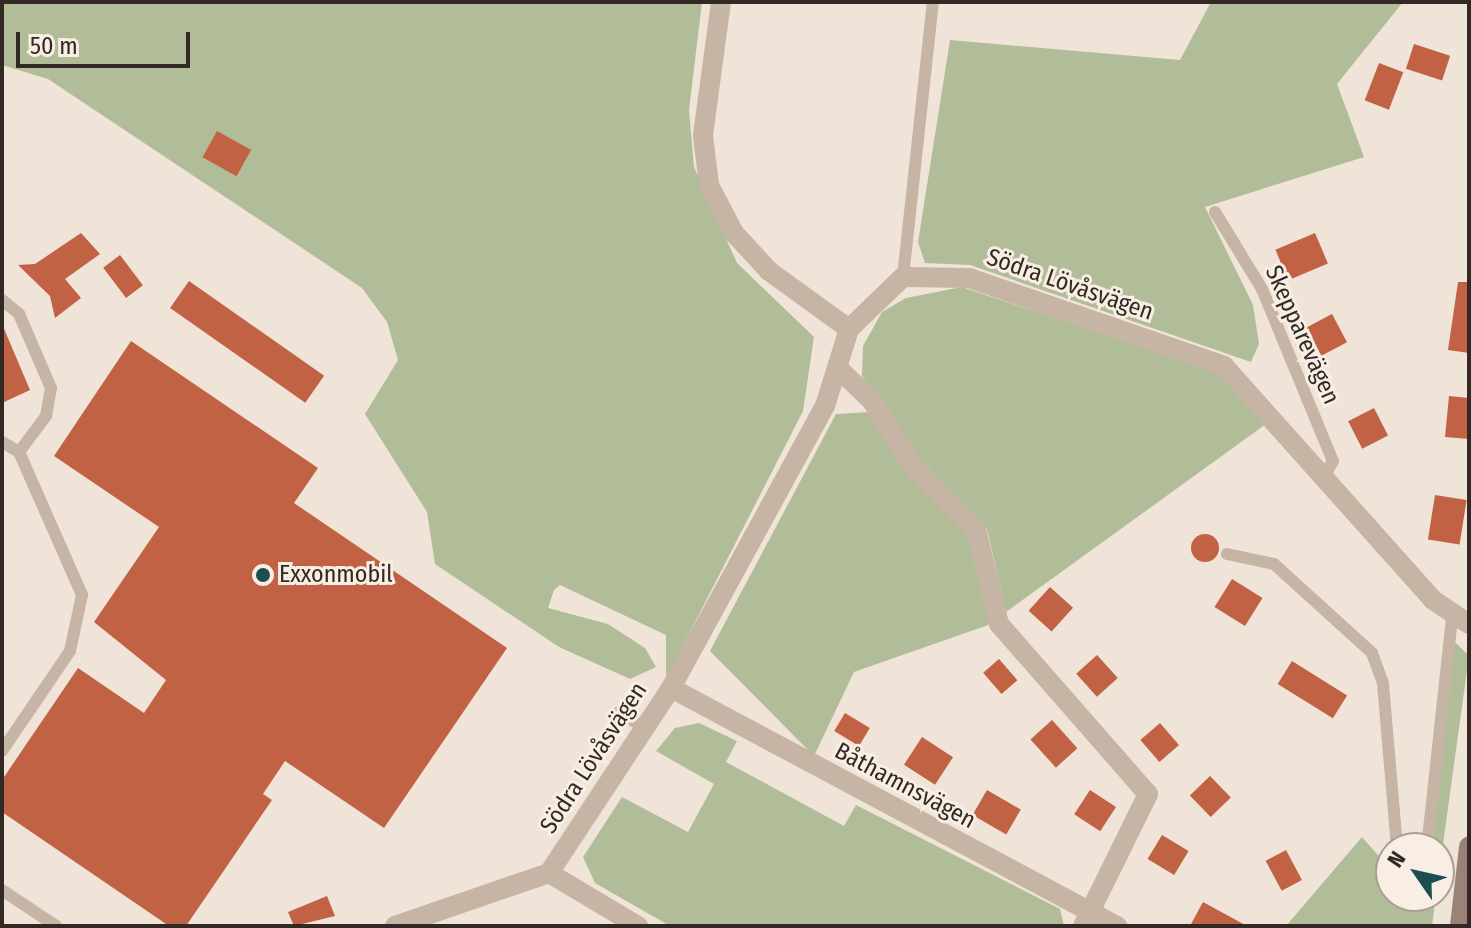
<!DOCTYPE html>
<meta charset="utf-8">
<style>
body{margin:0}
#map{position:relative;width:1471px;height:928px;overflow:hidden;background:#efe4d7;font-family:"Fira Sans Condensed",sans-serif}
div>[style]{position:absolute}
.green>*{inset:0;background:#b1bd98}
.building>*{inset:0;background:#c16244;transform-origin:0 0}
.round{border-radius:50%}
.service>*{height:12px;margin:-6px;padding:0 6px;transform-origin:6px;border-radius:6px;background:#c6b4a4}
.minor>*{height:20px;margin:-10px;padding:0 10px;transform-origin:10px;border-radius:10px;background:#c6b4a4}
.secondary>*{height:20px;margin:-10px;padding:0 10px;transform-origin:10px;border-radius:10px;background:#9a8376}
.dots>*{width:22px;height:22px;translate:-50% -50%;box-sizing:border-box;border:4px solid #f8eee3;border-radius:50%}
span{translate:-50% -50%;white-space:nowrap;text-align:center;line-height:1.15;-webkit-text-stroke:6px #f8eee3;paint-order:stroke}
.street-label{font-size:24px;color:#322925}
.poi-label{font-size:24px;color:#322925}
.left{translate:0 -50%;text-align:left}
.frame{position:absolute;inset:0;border:4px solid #322925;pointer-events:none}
.north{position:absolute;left:1375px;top:832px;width:80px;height:80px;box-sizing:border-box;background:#f8eee3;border:2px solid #a99f97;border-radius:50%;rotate:304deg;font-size:22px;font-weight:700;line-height:32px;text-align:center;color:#322925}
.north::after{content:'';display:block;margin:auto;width:28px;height:36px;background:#1d4e51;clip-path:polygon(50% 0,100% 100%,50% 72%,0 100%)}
.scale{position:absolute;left:16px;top:32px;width:174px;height:36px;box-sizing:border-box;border:4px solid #322925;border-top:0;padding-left:10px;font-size:24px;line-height:28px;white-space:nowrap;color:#322925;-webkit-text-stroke:6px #f8eee3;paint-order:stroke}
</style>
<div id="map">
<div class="green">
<div style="clip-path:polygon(2px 2px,702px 2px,689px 110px,694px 167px,737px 263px,814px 337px,803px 411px,666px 679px,666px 635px,560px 585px,554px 590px,548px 608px,608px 624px,645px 648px,656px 667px,630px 679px,559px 647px,435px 564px,427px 512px,365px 414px,398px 360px,387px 322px,362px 288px,48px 79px,2px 65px)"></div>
<div style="clip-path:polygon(1211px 2px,1403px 2px,1337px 84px,1364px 157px,1205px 207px,1253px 305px,1259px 344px,1251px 362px,970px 265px,925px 263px,918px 242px,950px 40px,1180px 60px)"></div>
<div style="clip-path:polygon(962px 287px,1219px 373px,1266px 424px,1006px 612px,987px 529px,920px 460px,862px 376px,863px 346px,882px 312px,906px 298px)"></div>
<div style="clip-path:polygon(870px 412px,969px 533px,991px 624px,854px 672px,814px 756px,710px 651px,836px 414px)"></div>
<div style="clip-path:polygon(1453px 640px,1469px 656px,1439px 873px,1439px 848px,1432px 848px)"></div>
<div style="clip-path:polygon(699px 723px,737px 741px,726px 762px,844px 826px,856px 805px,1060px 909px,1064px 926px,670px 926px,595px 883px,583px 857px,622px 797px,688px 832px,714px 784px,656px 751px,675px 728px)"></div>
<div style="clip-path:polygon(1362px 837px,1391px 870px,1391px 896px,1436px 896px,1432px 926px,1286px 926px)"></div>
</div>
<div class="building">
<div style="left:1414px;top:44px;width:38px;height:26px;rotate:18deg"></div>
<div style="left:1379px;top:63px;width:26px;height:40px;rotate:21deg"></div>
<div style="left:217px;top:131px;width:39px;height:30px;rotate:29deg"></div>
<div style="clip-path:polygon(81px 233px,100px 254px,65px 279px,81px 298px,55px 318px,50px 296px,18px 265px,35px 264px)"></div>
<div style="left:1315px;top:233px;width:33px;height:43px;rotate:67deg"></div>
<div style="left:120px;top:255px;width:38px;height:21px;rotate:53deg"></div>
<div style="left:189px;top:281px;width:165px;height:33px;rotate:35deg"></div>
<div style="clip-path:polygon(1458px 282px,1469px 282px,1469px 353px,1448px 350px)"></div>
<div style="left:1332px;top:314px;width:32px;height:29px;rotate:62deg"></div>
<div style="clip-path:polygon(2px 324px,30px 390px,2px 403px)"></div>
<div style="clip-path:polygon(131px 341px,318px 468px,294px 503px,507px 648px,384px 828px,285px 761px,263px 794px,272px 800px,186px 926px,169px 926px,2px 812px,2px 780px,78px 668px,144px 713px,166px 680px,94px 622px,159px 527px,54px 456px)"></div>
<div style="clip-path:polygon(1449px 396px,1469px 398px,1469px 439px,1445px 437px)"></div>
<div style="left:1374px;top:408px;width:31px;height:29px;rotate:63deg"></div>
<div style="left:1435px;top:495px;width:32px;height:45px;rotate:9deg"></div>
<div class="round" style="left:1191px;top:534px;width:28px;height:28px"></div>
<div style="left:1232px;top:579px;width:36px;height:33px;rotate:32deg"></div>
<div style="left:1050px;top:587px;width:31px;height:32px;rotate:42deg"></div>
<div style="left:1097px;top:655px;width:31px;height:28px;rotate:48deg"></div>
<div style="left:999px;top:659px;width:28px;height:21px;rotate:49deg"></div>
<div style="left:1292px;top:661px;width:65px;height:27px;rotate:32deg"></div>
<div style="left:845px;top:713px;width:29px;height:21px;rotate:31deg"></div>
<div style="left:1052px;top:720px;width:38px;height:29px;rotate:48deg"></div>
<div style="left:1160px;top:723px;width:29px;height:26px;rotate:49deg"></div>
<div style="left:922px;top:737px;width:37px;height:33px;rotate:33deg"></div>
<div style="left:1210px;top:776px;width:30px;height:28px;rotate:46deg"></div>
<div style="left:987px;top:790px;width:39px;height:29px;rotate:30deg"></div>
<div style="left:1090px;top:790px;width:31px;height:29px;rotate:33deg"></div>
<div style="left:1162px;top:835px;width:31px;height:28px;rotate:31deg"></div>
<div style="left:1286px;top:850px;width:34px;height:23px;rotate:62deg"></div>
<div style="clip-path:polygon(327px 896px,335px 916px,294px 926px,288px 912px)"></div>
<div style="clip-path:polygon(1203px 902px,1247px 926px,1190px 926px)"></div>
</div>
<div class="service">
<div style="left:1215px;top:212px;width:90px;rotate:58.6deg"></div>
<div style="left:1262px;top:289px;width:186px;rotate:67.6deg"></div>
<div style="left:1333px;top:461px;width:20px;rotate:120deg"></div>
<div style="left:903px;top:277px;width:277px;rotate:-83.8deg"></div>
<div style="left:2px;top:300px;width:22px;rotate:39deg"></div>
<div style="left:19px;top:314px;width:81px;rotate:66.6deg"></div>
<div style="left:51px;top:388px;width:28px;rotate:100deg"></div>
<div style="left:46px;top:416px;width:45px;rotate:126.9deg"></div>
<div style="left:2px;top:442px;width:20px;rotate:30deg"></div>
<div style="left:19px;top:452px;width:156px;rotate:66.2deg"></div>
<div style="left:82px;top:595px;width:57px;rotate:102.1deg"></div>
<div style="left:70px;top:651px;width:121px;rotate:124.2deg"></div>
<div style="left:1227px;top:554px;width:48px;rotate:12deg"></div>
<div style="left:1274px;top:564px;width:132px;rotate:42.2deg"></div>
<div style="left:1372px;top:653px;width:33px;rotate:70deg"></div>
<div style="left:1383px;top:684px;width:165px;rotate:85.1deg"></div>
<div style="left:619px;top:712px;width:31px;rotate:32deg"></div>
<div style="left:1427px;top:848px;width:233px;rotate:-83.8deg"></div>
<div style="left:2px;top:890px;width:65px;rotate:33.7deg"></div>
</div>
<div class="minor">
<div style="left:721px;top:2px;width:135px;rotate:97.7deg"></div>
<div style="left:703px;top:136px;width:49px;rotate:83deg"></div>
<div style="left:709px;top:185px;width:54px;rotate:62.5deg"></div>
<div style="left:734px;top:233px;width:52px;rotate:47.4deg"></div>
<div style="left:769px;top:271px;width:99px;rotate:35.9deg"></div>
<div style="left:841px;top:371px;width:43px;rotate:44.1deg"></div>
<div style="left:872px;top:401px;width:79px;rotate:57.9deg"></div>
<div style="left:914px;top:468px;width:91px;rotate:45.9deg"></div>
<div style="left:977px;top:533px;width:94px;rotate:76.4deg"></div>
<div style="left:999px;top:624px;width:226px;rotate:48.8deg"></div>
<div style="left:1148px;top:794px;width:147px;rotate:116.2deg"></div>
<div style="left:671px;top:688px;width:506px;rotate:28.09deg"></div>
<div style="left:549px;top:873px;width:222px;rotate:-56.6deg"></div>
<div style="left:671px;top:688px;width:321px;rotate:-61.4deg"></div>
<div style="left:825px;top:406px;width:81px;rotate:-72.7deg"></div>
<div style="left:849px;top:329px;width:75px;rotate:-43.9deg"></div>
<div style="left:903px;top:277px;width:66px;rotate:0.9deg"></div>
<div style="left:969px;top:278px;width:270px;rotate:19deg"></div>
<div style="left:1224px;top:366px;width:314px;rotate:48.2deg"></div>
<div style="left:1433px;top:600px;width:43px;rotate:33.7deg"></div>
<div style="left:395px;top:926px;width:163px;rotate:-19deg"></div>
<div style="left:549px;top:873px;width:104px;rotate:30.8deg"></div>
</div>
<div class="secondary">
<div style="left:1460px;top:926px;width:80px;rotate:-83.5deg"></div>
</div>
<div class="dots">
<div style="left:263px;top:575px;background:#1d4e51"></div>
</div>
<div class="street-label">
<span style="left:1070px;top:285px;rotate:19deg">Södra Lövåsvägen</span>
<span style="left:1302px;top:335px;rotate:66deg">Skepparevägen</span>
<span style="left:594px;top:758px;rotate:-57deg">Södra Lövåsvägen</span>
<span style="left:905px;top:786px;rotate:28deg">Båthamnsvägen</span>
</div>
<div class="poi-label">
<span class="left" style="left:279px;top:575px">Exxonmobil</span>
</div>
<div class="frame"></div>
<div class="north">N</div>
<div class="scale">50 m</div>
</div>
